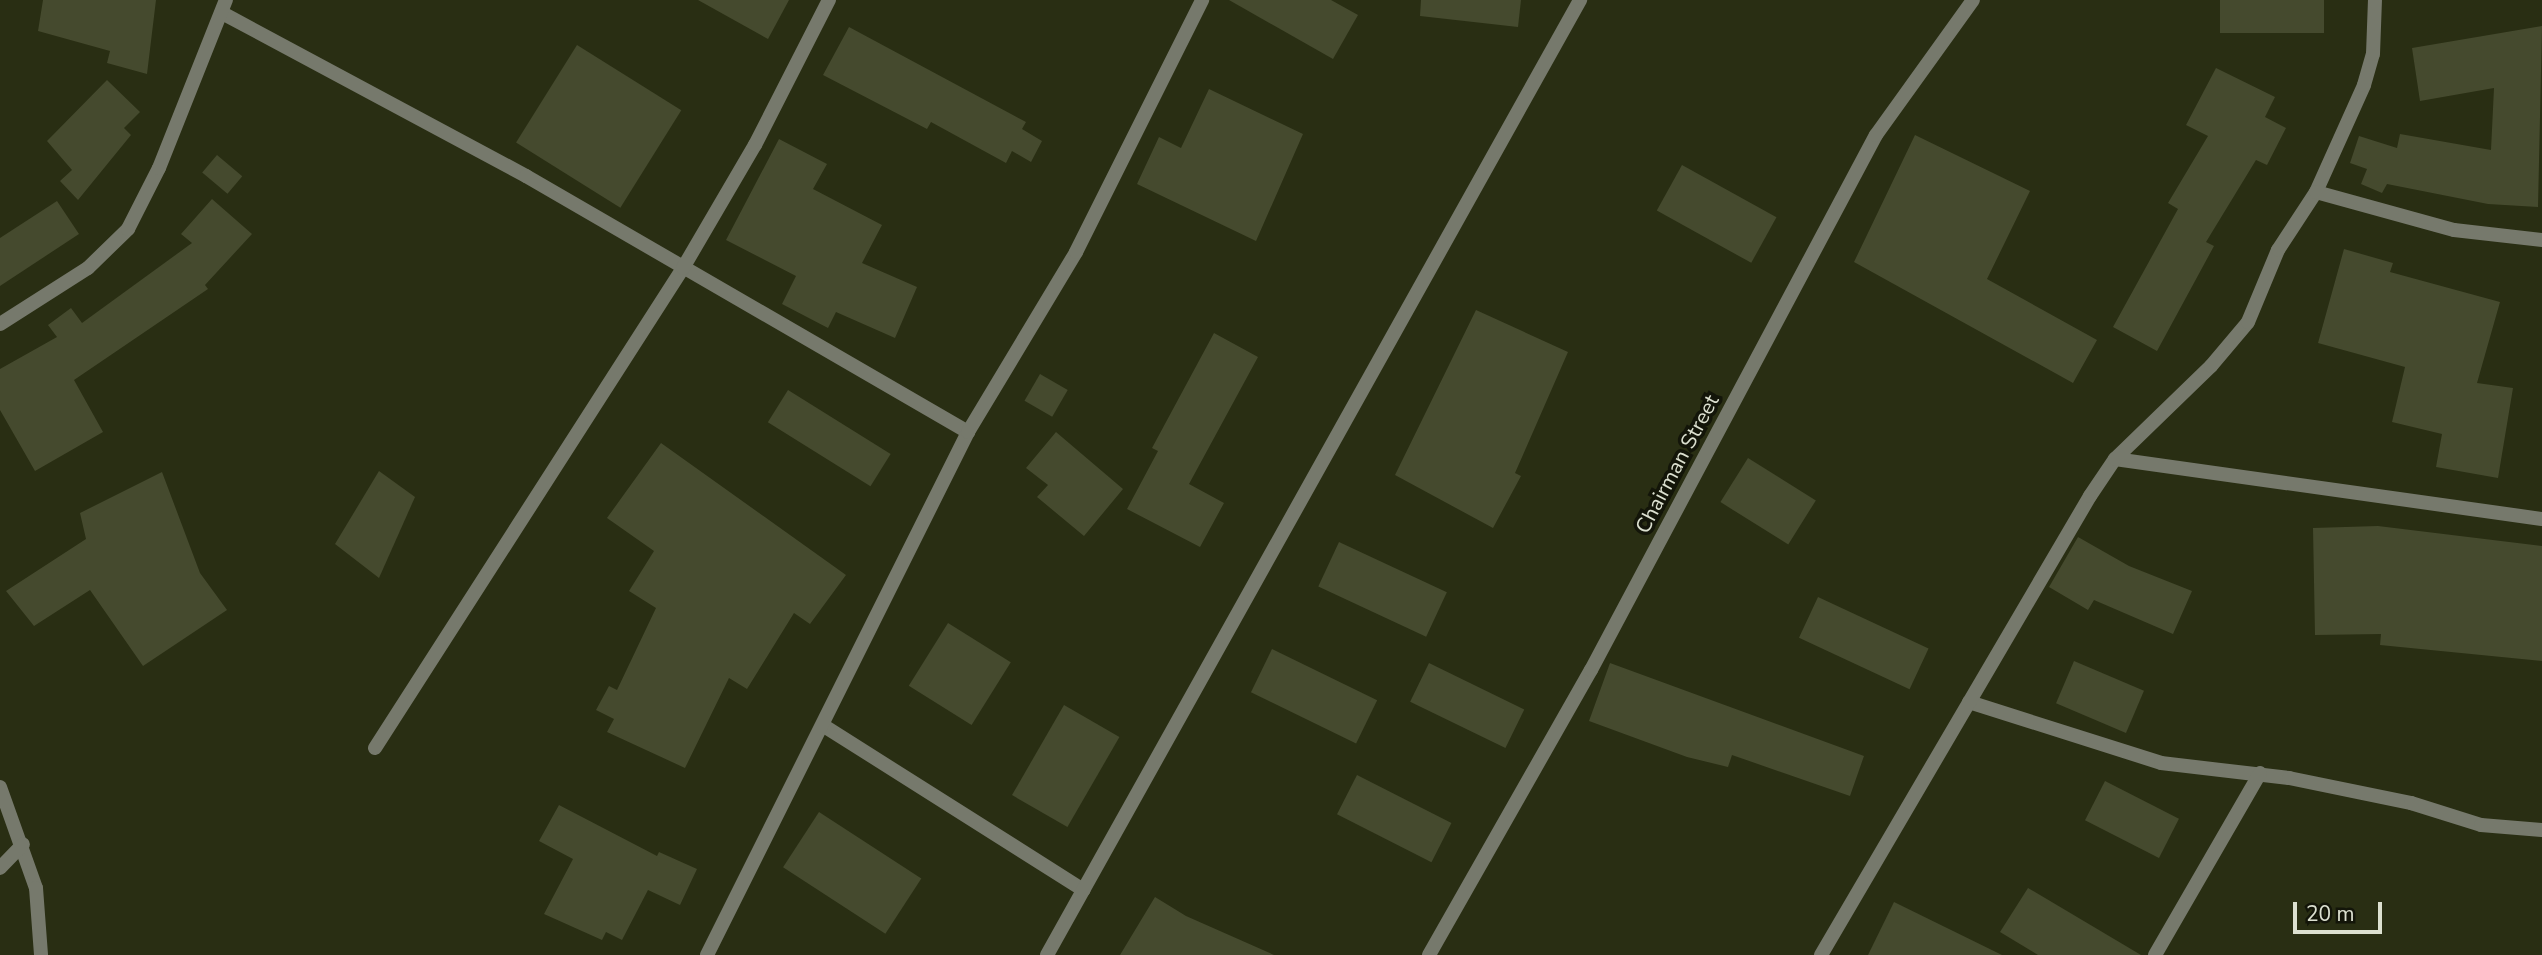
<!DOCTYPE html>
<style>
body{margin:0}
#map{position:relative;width:2542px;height:955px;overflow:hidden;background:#292e13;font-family:"Nunito Sans",sans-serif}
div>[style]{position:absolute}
.building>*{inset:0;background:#454a2e;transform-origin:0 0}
.minor>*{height:14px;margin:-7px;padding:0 7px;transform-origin:7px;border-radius:7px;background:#76796c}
.tertiary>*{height:14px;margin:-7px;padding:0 7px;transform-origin:7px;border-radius:7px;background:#76796c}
span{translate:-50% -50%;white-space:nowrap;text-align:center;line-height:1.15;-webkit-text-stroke:7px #131509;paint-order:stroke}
.street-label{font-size:21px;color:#dce0d0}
.scale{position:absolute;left:2293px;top:902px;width:89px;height:32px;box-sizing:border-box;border:4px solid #dce0d0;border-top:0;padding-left:9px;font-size:21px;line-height:24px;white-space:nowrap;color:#dce0d0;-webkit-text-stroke:5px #131509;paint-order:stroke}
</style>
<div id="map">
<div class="building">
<div style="clip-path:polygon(43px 0,156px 0,147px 74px,107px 63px,110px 51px,38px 31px)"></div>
<div style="clip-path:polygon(698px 0,789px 0,768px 39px)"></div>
<div style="clip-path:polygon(1229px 0,1331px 0,1358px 15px,1333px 59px)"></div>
<div style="clip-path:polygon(1421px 0,1521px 0,1518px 27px,1420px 16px)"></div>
<div style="left:2220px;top:0;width:104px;height:33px"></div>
<div style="clip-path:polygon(2542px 26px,2538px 207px,2488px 204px,2387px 184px,2382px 193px,2361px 184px,2367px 169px,2350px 163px,2359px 136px,2397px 148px,2400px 134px,2491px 150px,2494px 88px,2420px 101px,2412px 48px)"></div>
<div style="clip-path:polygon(849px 27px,1026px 122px,1022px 129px,1042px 141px,1031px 162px,1012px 151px,1006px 163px,931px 122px,927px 129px,823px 75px)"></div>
<div style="left:577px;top:45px;width:123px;height:115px;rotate:32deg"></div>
<div style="clip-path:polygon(2216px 68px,2275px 97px,2265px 117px,2286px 128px,2267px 165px,2256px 160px,2206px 242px,2214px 246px,2157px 351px,2113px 327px,2178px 209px,2168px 203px,2208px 136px,2186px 125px)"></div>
<div style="clip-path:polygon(107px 80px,140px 112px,124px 128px,131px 135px,78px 200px,60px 181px,72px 170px,47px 141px)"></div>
<div style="clip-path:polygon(1209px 89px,1303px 134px,1256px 241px,1137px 184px,1159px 137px,1181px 148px)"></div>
<div style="clip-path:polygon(1915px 135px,2030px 191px,1987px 279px,2097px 340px,2073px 383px,1854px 262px)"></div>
<div style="clip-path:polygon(779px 139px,827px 164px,813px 189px,882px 225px,862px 263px,917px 287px,895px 338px,836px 312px,828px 328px,782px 304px,796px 276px,726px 240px)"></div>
<div style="left:217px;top:155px;width:33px;height:23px;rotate:40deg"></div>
<div style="left:1682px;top:165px;width:108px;height:52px;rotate:29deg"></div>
<div style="clip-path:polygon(212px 199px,252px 234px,205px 285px,208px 289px,74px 380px,103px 432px,35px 471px,0 410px,0 369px,57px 337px,48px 325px,71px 308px,82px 323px,192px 243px,181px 234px)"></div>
<div style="clip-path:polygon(57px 201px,79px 234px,0 286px,0 238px)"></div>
<div style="clip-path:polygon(2344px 249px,2393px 263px,2390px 272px,2500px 302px,2477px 383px,2513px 388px,2498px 478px,2436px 467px,2442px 434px,2392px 422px,2405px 367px,2318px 343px)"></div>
<div style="clip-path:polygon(1476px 310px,1568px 352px,1515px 473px,1521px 476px,1493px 528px,1395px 475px)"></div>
<div style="clip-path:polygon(1214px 333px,1258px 357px,1189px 484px,1224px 503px,1200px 547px,1127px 509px,1158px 451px,1152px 448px)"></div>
<div style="left:1040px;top:374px;width:32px;height:31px;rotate:30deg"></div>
<div style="left:788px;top:390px;width:121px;height:38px;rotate:32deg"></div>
<div style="clip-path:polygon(1056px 432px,1123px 489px,1084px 536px,1037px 497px,1048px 485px,1026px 468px)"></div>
<div style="clip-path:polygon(661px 443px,846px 575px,810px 624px,794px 613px,747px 689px,729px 678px,685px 768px,607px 732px,614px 719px,596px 710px,609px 686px,617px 690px,656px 608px,629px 591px,654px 551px,607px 518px)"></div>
<div style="left:1748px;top:458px;width:80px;height:52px;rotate:32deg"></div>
<div style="clip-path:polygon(379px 471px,415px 497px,379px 578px,335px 544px)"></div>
<div style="clip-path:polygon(162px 472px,200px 573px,227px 610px,143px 666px,90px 590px,34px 626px,6px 591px,86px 539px,80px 513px)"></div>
<div style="clip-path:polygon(2378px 526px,2542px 546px,2542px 661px,2380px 645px,2381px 634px,2315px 635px,2313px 528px)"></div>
<div style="clip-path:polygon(2078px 537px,2129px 566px,2192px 591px,2173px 634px,2094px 600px,2088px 610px,2049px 587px)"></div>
<div style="left:1339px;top:542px;width:119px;height:49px;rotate:25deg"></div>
<div style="left:1818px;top:597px;width:122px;height:45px;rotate:25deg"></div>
<div style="left:948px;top:623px;width:74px;height:74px;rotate:32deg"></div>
<div style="left:1272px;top:649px;width:117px;height:48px;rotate:26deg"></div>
<div style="left:2074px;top:661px;width:76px;height:46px;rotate:23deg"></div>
<div style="left:1429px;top:663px;width:106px;height:43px;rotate:26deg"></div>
<div style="clip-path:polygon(1610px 663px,1864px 756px,1850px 796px,1732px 755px,1728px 767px,1687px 757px,1589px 721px)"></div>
<div style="left:1064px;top:705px;width:64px;height:104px;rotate:30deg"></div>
<div style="left:1357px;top:775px;width:106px;height:44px;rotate:27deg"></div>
<div style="left:2105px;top:781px;width:83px;height:44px;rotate:27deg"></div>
<div style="clip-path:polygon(559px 805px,657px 856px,659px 852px,697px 869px,680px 905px,648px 890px,622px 940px,606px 932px,602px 940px,544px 914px,573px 859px,539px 841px)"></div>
<div style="left:819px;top:812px;width:122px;height:66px;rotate:33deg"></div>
<div style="clip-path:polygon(2028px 888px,2141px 955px,2038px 955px,2000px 932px)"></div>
<div style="clip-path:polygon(1155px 897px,1186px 916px,1274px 955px,1120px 955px)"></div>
<div style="clip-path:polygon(1894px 902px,2002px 955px,1868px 955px)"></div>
</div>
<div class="minor">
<div style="left:224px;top:14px;width:343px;rotate:28.2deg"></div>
<div style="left:526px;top:176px;width:511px;rotate:30.08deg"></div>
<div style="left:2316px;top:192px;width:117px;rotate:-65.8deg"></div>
<div style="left:2364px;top:85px;width:32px;rotate:-74deg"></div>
<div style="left:2373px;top:54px;width:54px;rotate:-87.9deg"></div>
<div style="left:2115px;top:459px;width:431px;rotate:8deg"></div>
<div style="left:1969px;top:702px;width:201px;rotate:17.6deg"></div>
<div style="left:2161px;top:763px;width:129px;rotate:6.7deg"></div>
<div style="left:2289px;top:778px;width:125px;rotate:11.6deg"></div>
<div style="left:2411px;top:803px;width:73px;rotate:17.4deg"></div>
<div style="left:2481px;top:825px;width:61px;rotate:4.7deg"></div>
<div style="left:824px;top:726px;width:307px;rotate:32.3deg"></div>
<div style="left:375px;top:748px;width:570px;rotate:-57.31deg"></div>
<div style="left:683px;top:268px;width:143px;rotate:-59.7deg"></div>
<div style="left:755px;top:145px;width:163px;rotate:-63deg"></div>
<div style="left:0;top:787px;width:107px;rotate:70.4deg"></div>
<div style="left:36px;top:888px;width:67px;rotate:85.7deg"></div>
<div style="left:0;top:868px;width:33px;rotate:-46deg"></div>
<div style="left:707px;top:955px;width:585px;rotate:-63.48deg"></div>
<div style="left:968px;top:432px;width:210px;rotate:-59deg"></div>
<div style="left:1076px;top:252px;width:282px;rotate:-63.4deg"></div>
<div style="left:1047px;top:955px;width:1094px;rotate:-60.83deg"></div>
<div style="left:1429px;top:955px;width:328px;rotate:-60.4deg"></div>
<div style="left:1591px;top:670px;width:606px;rotate:-61.96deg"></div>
<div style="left:1876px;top:135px;width:166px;rotate:-54.3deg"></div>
<div style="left:1821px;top:955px;width:532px;rotate:-59.63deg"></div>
<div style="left:2090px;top:496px;width:45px;rotate:-56deg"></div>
<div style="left:2115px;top:459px;width:134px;rotate:-44.1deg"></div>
<div style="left:2211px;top:366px;width:57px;rotate:-49.9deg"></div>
<div style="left:2248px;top:322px;width:78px;rotate:-67.4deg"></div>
<div style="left:2278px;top:250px;width:69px;rotate:-56.8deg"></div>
<div style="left:2316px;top:192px;width:143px;rotate:15.4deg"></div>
<div style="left:2454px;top:230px;width:89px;rotate:6.5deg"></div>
<div style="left:2155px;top:955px;width:210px;rotate:-60deg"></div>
</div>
<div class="tertiary">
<div style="left:0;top:324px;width:104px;rotate:-32.5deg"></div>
<div style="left:88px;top:268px;width:56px;rotate:-44.3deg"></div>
<div style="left:128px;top:229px;width:68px;rotate:-63.1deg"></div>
<div style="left:159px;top:168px;width:181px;rotate:-68.3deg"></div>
</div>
<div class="street-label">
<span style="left:1677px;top:464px;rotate:-62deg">Chairman Street</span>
</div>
<div class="scale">20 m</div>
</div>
